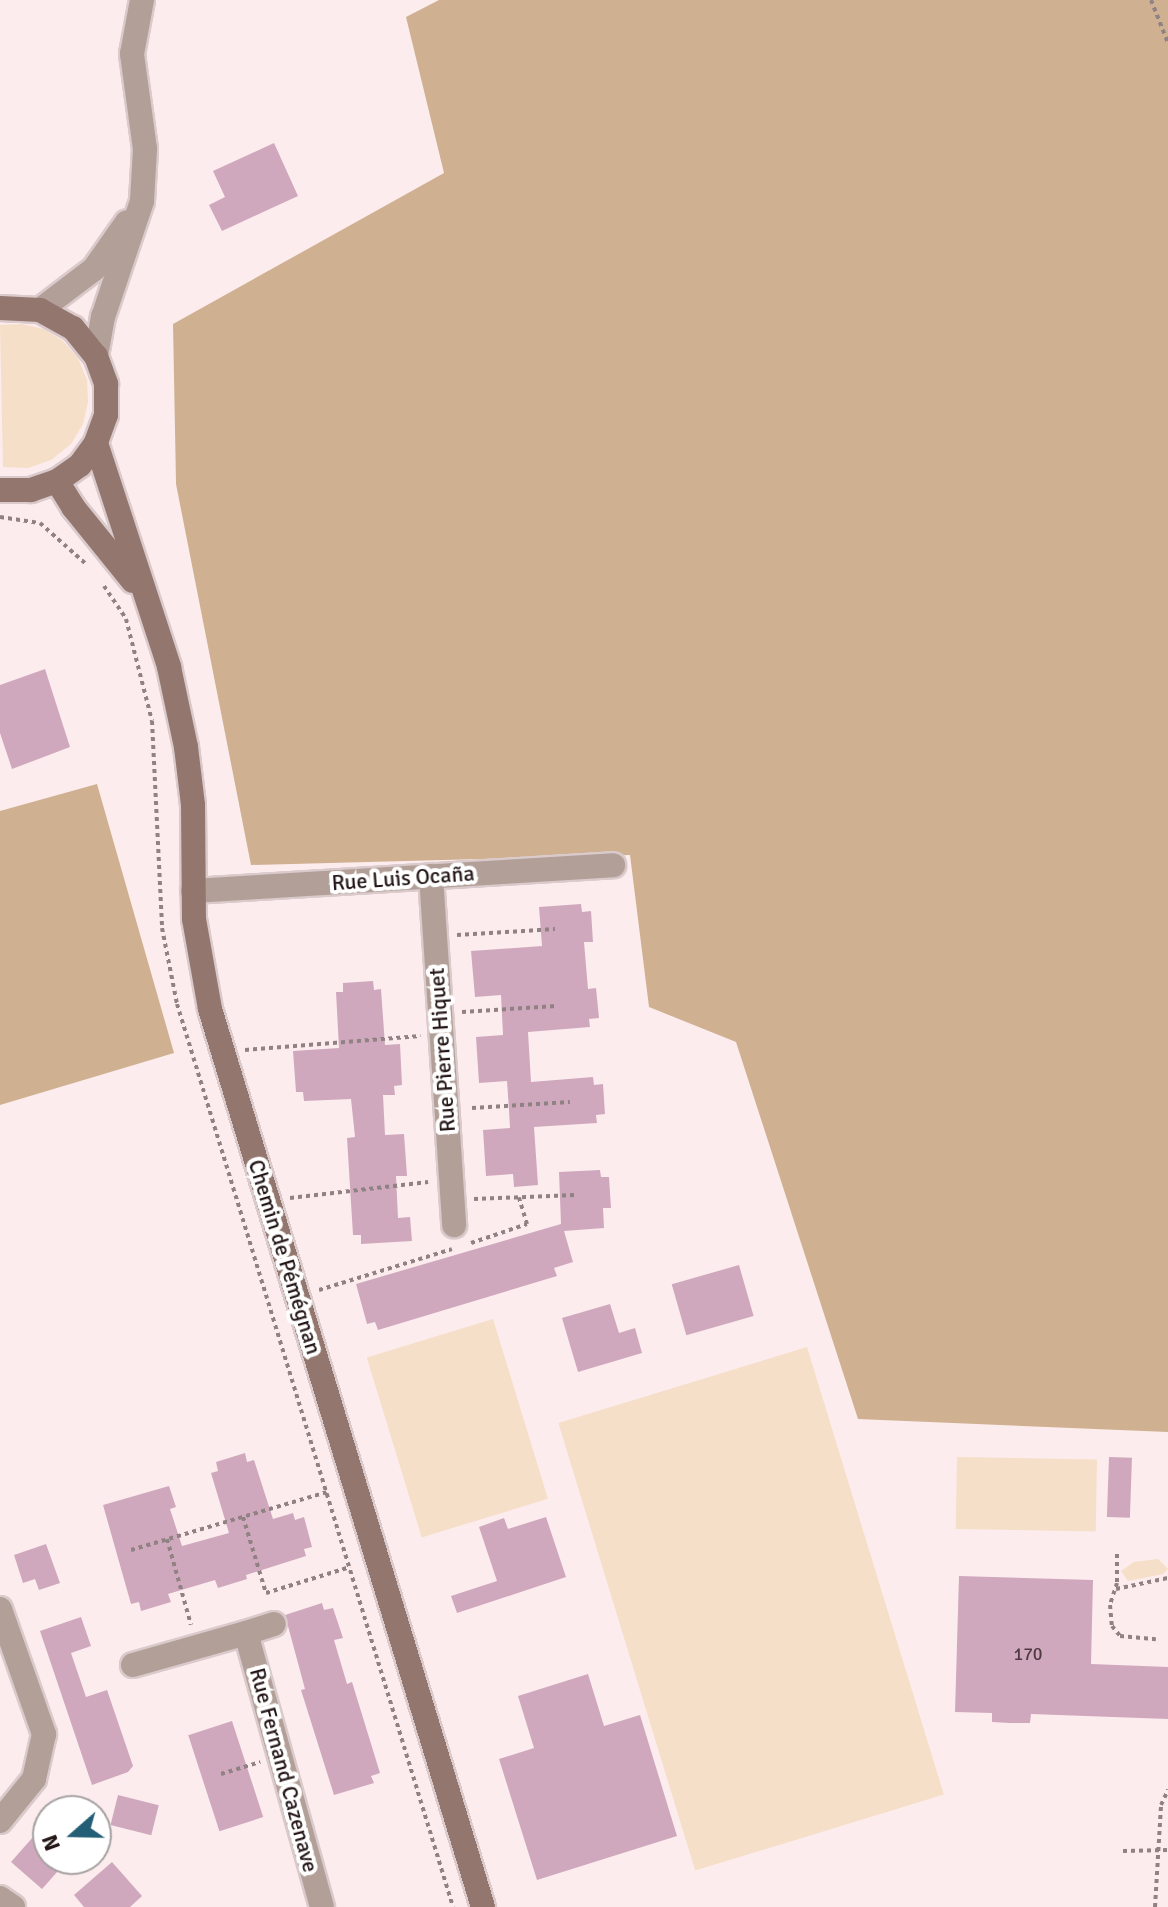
<!DOCTYPE html>
<meta charset="utf-8">
<style>
body{margin:0}
#map{position:relative;width:1168px;height:1907px;overflow:hidden;background:#fdeced;font-family:Signika,sans-serif}
div>[style]{position:absolute}
.green>*{inset:0;background:#f5dfc8;transform-origin:0 0}
.forest>*{inset:0;background:#cfb192}
.building>*{inset:0;background:#cfa8be;transform-origin:0 0}
.path>*{height:4px;margin-top:-2px;transform-origin:0;background:repeating-linear-gradient(90deg,#908182 0 4px,transparent 0 8px)}
.roads{filter:drop-shadow(2px 0 #dacacb) drop-shadow(-2px 0 #dacacb) drop-shadow(0 2px #dacacb) drop-shadow(0 -2px #dacacb)}
.street>*{height:24px;margin:-12px;padding:0 12px;transform-origin:12px;border-radius:12px;background:#b29f98}
.secondary>*{height:24px;margin:-12px;padding:0 12px;transform-origin:12px;border-radius:12px;background:#93776e}
span{translate:-50% -50%;white-space:nowrap;text-align:center;line-height:1.15;-webkit-text-stroke:8px #fff;paint-order:stroke}
.number-label{font-size:18px;color:#4f3a41}
.number-label span{-webkit-text-stroke-width:0}
.street-label{font-size:22px;color:#241617}
.north{position:absolute;left:32px;top:1795px;width:80px;height:80px;box-sizing:border-box;background:#fff;border:2px solid #a7a2a2;border-radius:50%;rotate:250deg;font-size:22px;font-weight:700;line-height:32px;text-align:center;color:#241617}
.north::after{content:'';display:block;margin:auto;width:28px;height:36px;background:#235d76;clip-path:polygon(50% 0,100% 100%,50% 72%,0 100%)}
</style>
<div id="map">
<div class="green">
<div style="clip-path:polygon(22px 324px,44px 329px,63px 341px,78px 358px,87px 380px,88px 402px,83px 424px,71px 444px,51px 460px,28px 468px,3px 467px,0 325px)"></div>
<div style="left:493px;top:1319px;width:188px;height:132px;rotate:73deg"></div>
<div style="left:807px;top:1347px;width:468px;height:260px;rotate:73deg"></div>
<div style="left:957px;top:1457px;width:140px;height:72px;rotate:1deg"></div>
<div style="clip-path:polygon(1158px 1559px,1168px 1569px,1163px 1574px,1128px 1581px,1121px 1571px,1134px 1562px)"></div>
</div>
<div class="forest">
<div style="clip-path:polygon(439px 0,1168px 0,1168px 1432px,858px 1419px,736px 1042px,649px 1007px,630px 855px,251px 865px,176px 484px,173px 324px,444px 173px,406px 17px)"></div>
<div style="clip-path:polygon(97px 784px,174px 1053px,0 1105px,0 811px)"></div>
</div>
<div class="building">
<div style="clip-path:polygon(274px 143px,298px 196px,222px 231px,209px 205px,225px 197px,213px 171px)"></div>
<div style="clip-path:polygon(45px 669px,70px 747px,12px 769px,0 733px,0 685px)"></div>
<div style="clip-path:polygon(581px 904px,582px 912px,591px 911px,593px 942px,584px 942px,588px 989px,596px 988px,599px 1018px,589px 1019px,590px 1027px,528px 1032px,531px 1082px,593px 1077px,594px 1085px,603px 1084px,605px 1114px,596px 1115px,597px 1123px,534px 1127px,538px 1185px,514px 1187px,513px 1174px,486px 1176px,483px 1130px,510px 1128px,509px 1110px,507px 1081px,479px 1083px,476px 1037px,503px 1035px,501px 995px,475px 997px,471px 951px,542px 946px,539px 907px)"></div>
<div style="clip-path:polygon(373px 981px,374px 990px,381px 989px,385px 1045px,400px 1044px,402px 1085px,394px 1086px,395px 1095px,383px 1095px,385px 1135px,404px 1134px,407px 1176px,396px 1176px,398px 1218px,410px 1217px,412px 1241px,361px 1244px,361px 1235px,353px 1235px,347px 1138px,355px 1137px,351px 1099px,304px 1101px,303px 1092px,296px 1092px,293px 1051px,339px 1048px,336px 992px,343px 992px,343px 983px)"></div>
<div style="clip-path:polygon(600px 1170px,601px 1177px,609px 1177px,611px 1208px,603px 1208px,604px 1228px,564px 1231px,573px 1262px,554px 1268px,557px 1276px,378px 1330px,375px 1322px,367px 1324px,356px 1284px,561px 1224px,559px 1172px)"></div>
<div style="left:739px;top:1265px;width:53px;height:70px;rotate:74deg"></div>
<div style="clip-path:polygon(610px 1304px,619px 1333px,635px 1328px,642px 1353px,578px 1372px,562px 1318px)"></div>
<div style="clip-path:polygon(245px 1453px,247px 1462px,254px 1460px,273px 1519px,293px 1513px,295px 1520px,304px 1517px,312px 1547px,304px 1549px,306px 1556px,246px 1575px,247px 1579px,218px 1588px,215px 1580px,168px 1594px,171px 1602px,141px 1611px,139px 1602px,131px 1604px,103px 1505px,169px 1486px,176px 1507px,170px 1509px,182px 1546px,229px 1533px,211px 1473px,218px 1471px,216px 1462px)"></div>
<div style="left:1109px;top:1457px;width:23px;height:60px;rotate:2deg"></div>
<div style="clip-path:polygon(546px 1517px,566px 1577px,457px 1613px,451px 1596px,497px 1581px,479px 1527px,504px 1518px,508px 1529px)"></div>
<div style="clip-path:polygon(46px 1544px,60px 1583px,39px 1590px,35px 1579px,23px 1583px,14px 1555px)"></div>
<div style="clip-path:polygon(959px 1576px,1093px 1580px,1091px 1664px,1168px 1667px,1168px 1719px,1031px 1714px,1030px 1723px,1010px 1723px,992px 1722px,992px 1713px,955px 1712px)"></div>
<div style="clip-path:polygon(322px 1603px,324px 1610px,333px 1608px,343px 1638px,334px 1640px,347px 1684px,352px 1682px,380px 1773px,371px 1776px,374px 1783px,334px 1795px,301px 1690px,305px 1689px,285px 1615px)"></div>
<div style="clip-path:polygon(81px 1617px,91px 1646px,71px 1653px,86px 1697px,107px 1690px,133px 1766px,128px 1772px,92px 1785px,40px 1631px)"></div>
<div style="clip-path:polygon(588px 1674px,604px 1726px,640px 1715px,677px 1836px,537px 1880px,499px 1759px,534px 1748px,518px 1696px)"></div>
<div style="left:232px;top:1721px;width:101px;height:46px;rotate:72deg"></div>
<div style="left:118px;top:1795px;width:42px;height:31px;rotate:14deg"></div>
<div style="clip-path:polygon(48px 1820px,48px 1862px,58px 1871px,42px 1889px,11px 1862px)"></div>
<div style="clip-path:polygon(112px 1862px,142px 1896px,130px 1907px,84px 1907px,74px 1895px)"></div>
</div>
<div class="path">
<div style="left:1151px;top:0;width:46px;rotate:68.4deg"></div>
<div style="left:0;top:517px;width:40px;rotate:8.5deg"></div>
<div style="left:40px;top:523px;width:62px;rotate:41.7deg"></div>
<div style="left:104px;top:586px;width:40px;rotate:56deg"></div>
<div style="left:126px;top:619px;width:105px;rotate:75.7deg"></div>
<div style="left:152px;top:721px;width:207px;rotate:87.2deg"></div>
<div style="left:162px;top:928px;width:77px;rotate:78.8deg"></div>
<div style="left:177px;top:1004px;width:944px;rotate:73deg"></div>
<div style="left:457px;top:935px;width:98px;rotate:-3.5deg"></div>
<div style="left:462px;top:1012px;width:95px;rotate:-3.6deg"></div>
<div style="left:245px;top:1050px;width:176px;rotate:-4.6deg"></div>
<div style="left:472px;top:1108px;width:98px;rotate:-3.5deg"></div>
<div style="left:290px;top:1198px;width:139px;rotate:-6.6deg"></div>
<div style="left:474px;top:1199px;width:101px;rotate:-2.3deg"></div>
<div style="left:471px;top:1243px;width:59px;rotate:-18.7deg"></div>
<div style="left:527px;top:1224px;width:28px;rotate:-107deg"></div>
<div style="left:319px;top:1290px;width:139px;rotate:-17.1deg"></div>
<div style="left:243px;top:1517px;width:79px;rotate:73.2deg"></div>
<div style="left:266px;top:1593px;width:88px;rotate:-17.2deg"></div>
<div style="left:167px;top:1539px;width:89px;rotate:74.4deg"></div>
<div style="left:131px;top:1550px;width:204px;rotate:-16.5deg"></div>
<div style="left:1117px;top:1554px;width:29px;rotate:90deg"></div>
<div style="left:1117px;top:1583px;width:23px;rotate:108deg"></div>
<div style="left:1110px;top:1605px;width:21px;rotate:85deg"></div>
<div style="left:1112px;top:1626px;width:13px;rotate:51deg"></div>
<div style="left:1120px;top:1636px;width:36px;rotate:5deg"></div>
<div style="left:1116px;top:1589px;width:53px;rotate:-11.9deg"></div>
<div style="left:221px;top:1774px;width:41px;rotate:-17.1deg"></div>
<div style="left:1123px;top:1851px;width:45px;rotate:-1.3deg"></div>
<div style="left:1155px;top:1907px;width:102px;rotate:-86.6deg"></div>
<div style="left:1161px;top:1805px;width:17px;rotate:-65deg"></div>
</div>
<div class="roads">
<div class="street">
<div style="left:40px;top:310px;width:68px;rotate:-37.2deg"></div>
<div style="left:94px;top:269px;width:57px;rotate:-54.9deg"></div>
<div style="left:96px;top:356px;width:40px;rotate:-80deg"></div>
<div style="left:103px;top:317px;width:122px;rotate:-71.4deg"></div>
<div style="left:142px;top:201px;width:52px;rotate:-86.7deg"></div>
<div style="left:145px;top:149px;width:96px;rotate:-97.8deg"></div>
<div style="left:132px;top:54px;width:55px;rotate:-79.5deg"></div>
<div style="left:431px;top:876px;width:350px;rotate:86.2deg"></div>
<div style="left:193px;top:891px;width:421px;rotate:-3.5deg"></div>
<div style="left:0;top:1609px;width:133px;rotate:70.6deg"></div>
<div style="left:44px;top:1734px;width:46px;rotate:102.5deg"></div>
<div style="left:34px;top:1779px;width:54px;rotate:129deg"></div>
<div style="left:246px;top:1633px;width:29px;rotate:-18deg"></div>
<div style="left:133px;top:1665px;width:117px;rotate:-15.8deg"></div>
<div style="left:246px;top:1633px;width:284px;rotate:74.5deg"></div>
<div style="left:0;top:1898px;width:16px;rotate:35deg"></div>
</div>
<div class="secondary">
<div style="left:0;top:308px;width:40px;rotate:2.9deg"></div>
<div style="left:40px;top:310px;width:38px;rotate:29deg"></div>
<div style="left:73px;top:328px;width:36px;rotate:51deg"></div>
<div style="left:96px;top:356px;width:30px;rotate:70deg"></div>
<div style="left:106px;top:384px;width:31px;rotate:90deg"></div>
<div style="left:106px;top:415px;width:30px;rotate:110deg"></div>
<div style="left:96px;top:443px;width:27px;rotate:126deg"></div>
<div style="left:80px;top:465px;width:28px;rotate:145deg"></div>
<div style="left:57px;top:481px;width:28px;rotate:161deg"></div>
<div style="left:31px;top:490px;width:31px;rotate:180deg"></div>
<div style="left:96px;top:443px;width:236px;rotate:71.9deg"></div>
<div style="left:169px;top:667px;width:82px;rotate:78deg"></div>
<div style="left:186px;top:747px;width:58px;rotate:83.1deg"></div>
<div style="left:193px;top:805px;width:114px;rotate:89.5deg"></div>
<div style="left:194px;top:919px;width:91px;rotate:79.9deg"></div>
<div style="left:210px;top:1009px;width:939px;rotate:73.09deg"></div>
<div style="left:57px;top:481px;width:31px;rotate:58deg"></div>
<div style="left:73px;top:507px;width:95px;rotate:51deg"></div>
</div>
</div>
<div class="number-label">
<span style="left:1028px;top:1654px">170</span>
</div>
<div class="street-label">
<span style="left:403px;top:878px;rotate:-4deg">Rue Luis Ocaña</span>
<span style="left:442px;top:1050px;rotate:-94deg">Rue Pierre Hiquet</span>
<span style="left:285px;top:1257px;rotate:73deg">Chemin de Pémégnan</span>
<span style="left:284px;top:1770px;rotate:75deg">Rue Fernand Cazenave</span>
</div>
<div class="north">N</div>
</div>
